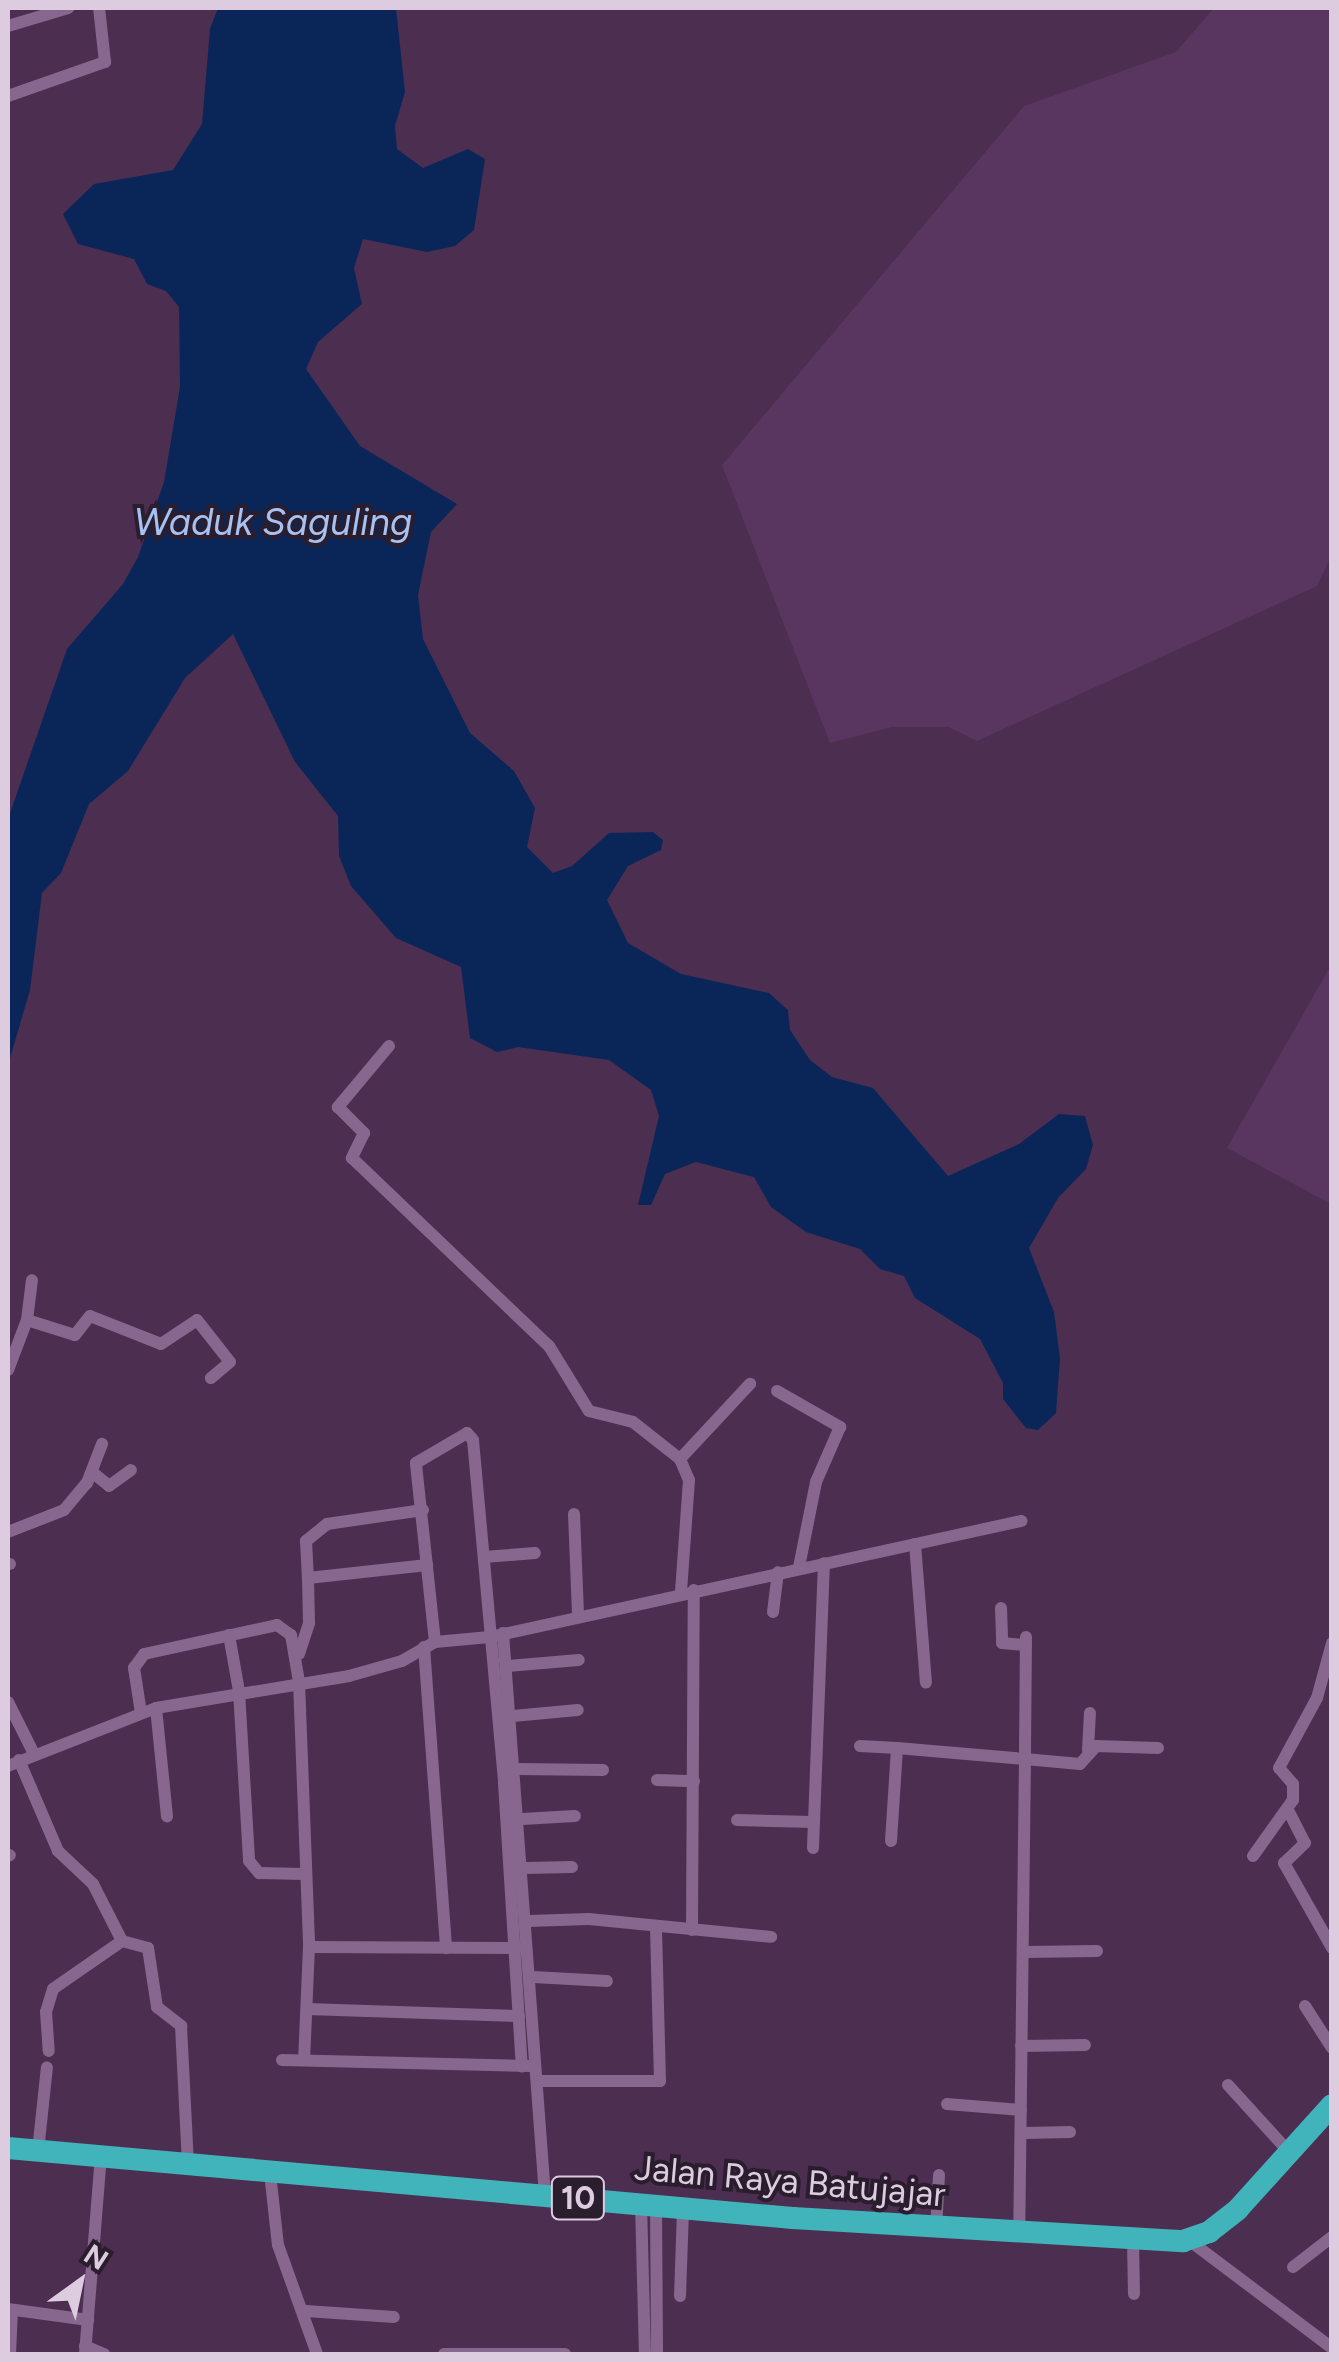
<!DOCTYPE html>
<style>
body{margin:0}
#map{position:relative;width:1339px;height:2362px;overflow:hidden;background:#4c2e51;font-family:Figtree,sans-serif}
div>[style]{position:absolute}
.built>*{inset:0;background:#59365f}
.water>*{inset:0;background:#0a2659}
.street>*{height:12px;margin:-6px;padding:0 6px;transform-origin:6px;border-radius:6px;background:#87678d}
.highway>*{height:22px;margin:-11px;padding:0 11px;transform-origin:11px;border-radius:11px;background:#41b4bb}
span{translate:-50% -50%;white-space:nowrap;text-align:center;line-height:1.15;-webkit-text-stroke:8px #2a1d2d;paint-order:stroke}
.shield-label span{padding:2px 8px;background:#2a1d2d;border:2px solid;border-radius:8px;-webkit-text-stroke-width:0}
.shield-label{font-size:32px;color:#ddcbe0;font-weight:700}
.street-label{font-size:35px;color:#ddcbe0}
.water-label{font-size:38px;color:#a5c2f3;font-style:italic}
.frame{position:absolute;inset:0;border:10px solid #ddcbe0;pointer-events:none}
.north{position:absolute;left:30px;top:2232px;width:100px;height:100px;-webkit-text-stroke:8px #2a1d2d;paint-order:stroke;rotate:33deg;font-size:28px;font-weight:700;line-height:40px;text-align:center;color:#ddcbe0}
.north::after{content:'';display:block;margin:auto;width:35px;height:45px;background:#ddcbe0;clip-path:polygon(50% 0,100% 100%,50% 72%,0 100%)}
</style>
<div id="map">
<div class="built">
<div style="clip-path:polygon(1214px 8px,1331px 8px,1332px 554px,1317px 586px,977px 741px,949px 727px,892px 727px,830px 743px,722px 465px,1024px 106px,1176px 52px)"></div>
<div style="clip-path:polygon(1331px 965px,1331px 1204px,1227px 1148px)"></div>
</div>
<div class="water">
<div style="clip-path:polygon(218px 8px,396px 8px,405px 92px,395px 126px,397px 149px,423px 168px,468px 149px,485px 159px,474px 230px,455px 246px,427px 252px,363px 239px,354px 268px,362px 304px,318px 342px,306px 369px,360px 446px,457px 504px,431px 532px,418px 595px,423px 639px,470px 733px,514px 771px,535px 808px,527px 847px,553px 873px,572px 866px,609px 833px,653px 832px,663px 840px,661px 850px,628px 866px,607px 900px,628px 943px,681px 974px,769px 993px,788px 1010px,790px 1030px,810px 1060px,832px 1077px,873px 1088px,948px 1176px,1019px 1144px,1059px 1114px,1085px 1116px,1093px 1145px,1086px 1169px,1058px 1198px,1029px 1248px,1054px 1312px,1060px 1358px,1056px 1413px,1038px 1430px,1026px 1428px,1003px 1399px,1003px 1383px,980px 1339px,915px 1298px,904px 1276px,880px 1269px,860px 1249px,806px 1232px,771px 1207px,754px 1177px,696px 1162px,665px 1174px,651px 1205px,638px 1205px,659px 1116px,651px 1090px,609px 1060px,518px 1047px,497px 1052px,470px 1038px,461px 967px,396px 938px,351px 886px,339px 856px,338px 816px,295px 762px,233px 634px,185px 678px,128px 771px,89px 804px,61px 873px,42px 893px,30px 990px,8px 1065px,8px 819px,67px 649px,123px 584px,138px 557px,164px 482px,180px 387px,179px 307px,166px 291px,147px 284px,134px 259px,78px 244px,63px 214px,94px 184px,173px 170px,202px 124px,210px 29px)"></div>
</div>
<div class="street">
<div style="left:8px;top:26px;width:63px;rotate:-16.7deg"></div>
<div style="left:8px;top:96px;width:103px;rotate:-19.3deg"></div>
<div style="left:105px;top:62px;width:54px;rotate:-96.3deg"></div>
<div style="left:389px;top:1046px;width:80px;rotate:129.9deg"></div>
<div style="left:338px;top:1107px;width:37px;rotate:45deg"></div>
<div style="left:364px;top:1133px;width:28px;rotate:116deg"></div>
<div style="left:352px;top:1158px;width:272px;rotate:43.7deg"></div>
<div style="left:549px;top:1346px;width:76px;rotate:58.4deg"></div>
<div style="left:589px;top:1411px;width:45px;rotate:14deg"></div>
<div style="left:633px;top:1422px;width:60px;rotate:38.2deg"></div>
<div style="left:680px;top:1459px;width:23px;rotate:67deg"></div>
<div style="left:689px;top:1480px;width:112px;rotate:94.1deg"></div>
<div style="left:27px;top:1320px;width:50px;rotate:17.4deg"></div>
<div style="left:75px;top:1335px;width:24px;rotate:-52deg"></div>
<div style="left:90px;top:1316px;width:76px;rotate:21.5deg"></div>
<div style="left:161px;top:1344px;width:43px;rotate:-33.7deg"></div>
<div style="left:197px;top:1320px;width:53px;rotate:51.8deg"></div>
<div style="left:230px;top:1362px;width:25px;rotate:140deg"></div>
<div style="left:8px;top:1370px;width:53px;rotate:-69.2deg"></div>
<div style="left:27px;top:1320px;width:40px;rotate:-82.9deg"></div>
<div style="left:777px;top:1391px;width:73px;rotate:29.7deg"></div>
<div style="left:840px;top:1427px;width:60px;rotate:113.6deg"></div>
<div style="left:816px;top:1482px;width:87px;rotate:101.3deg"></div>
<div style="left:680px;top:1459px;width:103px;rotate:-47deg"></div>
<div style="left:92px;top:1472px;width:22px;rotate:39deg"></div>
<div style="left:109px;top:1486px;width:27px;rotate:-36deg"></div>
<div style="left:423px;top:1510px;width:97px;rotate:171.7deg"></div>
<div style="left:327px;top:1524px;width:27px;rotate:141deg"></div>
<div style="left:306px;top:1541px;width:37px;rotate:87deg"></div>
<div style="left:308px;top:1578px;width:120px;rotate:-6.2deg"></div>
<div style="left:574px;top:1514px;width:101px;rotate:87.7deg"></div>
<div style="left:8px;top:1532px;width:60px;rotate:-21.4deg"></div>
<div style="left:64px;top:1510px;width:35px;rotate:-50deg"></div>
<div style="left:87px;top:1483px;width:42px;rotate:-69deg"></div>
<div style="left:915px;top:1544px;width:139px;rotate:85.5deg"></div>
<div style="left:484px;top:1557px;width:51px;rotate:-4.5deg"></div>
<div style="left:8px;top:1564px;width:2px"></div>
<div style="left:1001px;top:1608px;width:35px;rotate:88deg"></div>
<div style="left:1002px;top:1643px;width:24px;rotate:5deg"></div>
<div style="left:773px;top:1612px;width:40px;rotate:-82.9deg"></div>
<div style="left:503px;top:1633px;width:565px;rotate:85.73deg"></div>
<div style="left:229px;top:1635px;width:57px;rotate:79.9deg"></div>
<div style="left:239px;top:1691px;width:170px;rotate:86.6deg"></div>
<div style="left:249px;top:1861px;width:16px;rotate:50deg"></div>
<div style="left:259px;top:1873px;width:44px;rotate:1.3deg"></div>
<div style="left:1026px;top:1637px;width:122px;rotate:90.5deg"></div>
<div style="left:1025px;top:1759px;width:55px;rotate:5.2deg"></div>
<div style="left:1080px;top:1764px;width:24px;rotate:-48deg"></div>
<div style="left:1096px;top:1746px;width:62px;rotate:1.8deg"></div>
<div style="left:435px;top:1642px;width:180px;rotate:-96.1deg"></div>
<div style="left:416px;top:1463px;width:59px;rotate:-30.5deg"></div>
<div style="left:467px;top:1433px;width:9px;rotate:49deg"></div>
<div style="left:473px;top:1440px;width:344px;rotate:84.8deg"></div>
<div style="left:504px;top:1783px;width:284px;rotate:86.4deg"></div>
<div style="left:424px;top:1647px;width:302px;rotate:85.8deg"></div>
<div style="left:299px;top:1654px;width:33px;rotate:-72deg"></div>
<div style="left:309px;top:1623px;width:45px;rotate:-91.3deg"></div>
<div style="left:507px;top:1666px;width:72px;rotate:-4.8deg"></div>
<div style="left:8px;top:1702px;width:58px;rotate:63.4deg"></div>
<div style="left:156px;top:1708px;width:109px;rotate:84.2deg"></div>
<div style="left:141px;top:1713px;width:46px;rotate:-98.8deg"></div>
<div style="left:134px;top:1668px;width:17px;rotate:-54deg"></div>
<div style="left:144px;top:1654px;width:136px;rotate:-12.3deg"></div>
<div style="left:277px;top:1625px;width:17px;rotate:36deg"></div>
<div style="left:291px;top:1635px;width:48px;rotate:80.3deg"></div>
<div style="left:299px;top:1682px;width:265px;rotate:87.8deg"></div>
<div style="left:309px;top:1947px;width:113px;rotate:92.5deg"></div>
<div style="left:513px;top:1716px;width:65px;rotate:-5.3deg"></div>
<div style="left:860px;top:1746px;width:37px;rotate:3deg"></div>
<div style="left:1088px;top:1750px;width:37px;rotate:-87deg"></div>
<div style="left:19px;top:1760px;width:99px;rotate:66.8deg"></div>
<div style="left:58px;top:1851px;width:48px;rotate:43.3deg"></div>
<div style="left:93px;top:1884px;width:64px;rotate:63deg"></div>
<div style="left:122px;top:1941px;width:84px;rotate:145.2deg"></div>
<div style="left:53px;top:1989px;width:24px;rotate:107deg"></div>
<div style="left:46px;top:2012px;width:39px;rotate:86deg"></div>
<div style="left:8px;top:1766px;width:159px;rotate:-21.4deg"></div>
<div style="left:156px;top:1708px;width:196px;rotate:-9.4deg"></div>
<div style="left:349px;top:1676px;width:55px;rotate:-15.8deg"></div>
<div style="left:402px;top:1661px;width:38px;rotate:-30deg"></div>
<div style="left:435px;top:1642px;width:55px;rotate:-5.2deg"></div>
<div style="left:490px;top:1637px;width:544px;rotate:-12.32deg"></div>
<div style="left:517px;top:1769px;width:86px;rotate:0.7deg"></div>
<div style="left:657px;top:1780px;width:37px;rotate:2deg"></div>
<div style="left:1288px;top:1810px;width:37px;rotate:63deg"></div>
<div style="left:1305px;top:1843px;width:29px;rotate:136deg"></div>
<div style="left:1284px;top:1863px;width:98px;rotate:60.5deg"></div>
<div style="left:522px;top:1819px;width:53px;rotate:-3.2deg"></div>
<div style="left:737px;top:1820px;width:77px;rotate:1.5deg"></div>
<div style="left:814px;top:1822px;width:259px;rotate:-87.8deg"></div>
<div style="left:891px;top:1841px;width:93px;rotate:-86.3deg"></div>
<div style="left:897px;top:1748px;width:128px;rotate:4.9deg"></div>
<div style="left:1025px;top:1759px;width:475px;rotate:90.7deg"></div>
<div style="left:813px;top:1848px;width:26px;rotate:-88deg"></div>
<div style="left:8px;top:1856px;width:2px;rotate:-27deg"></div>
<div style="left:1253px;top:1856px;width:69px;rotate:-54.5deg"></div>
<div style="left:1293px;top:1800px;width:16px;rotate:-90deg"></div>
<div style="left:1293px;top:1784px;width:21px;rotate:-131deg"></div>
<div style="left:1279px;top:1768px;width:80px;rotate:-61.5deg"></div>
<div style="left:1317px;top:1698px;width:57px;rotate:-74.7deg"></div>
<div style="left:525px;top:1868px;width:47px;rotate:-1.2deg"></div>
<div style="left:529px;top:1921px;width:60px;rotate:-1.9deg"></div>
<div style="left:589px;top:1919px;width:183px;rotate:5.6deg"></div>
<div style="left:692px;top:1930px;width:340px;rotate:-89.7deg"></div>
<div style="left:122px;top:1941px;width:27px;rotate:15deg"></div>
<div style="left:148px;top:1948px;width:60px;rotate:81.3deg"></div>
<div style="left:157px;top:2007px;width:31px;rotate:38deg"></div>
<div style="left:181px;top:2026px;width:140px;rotate:87.1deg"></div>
<div style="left:309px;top:1947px;width:208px;rotate:0.3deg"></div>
<div style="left:1024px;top:1952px;width:73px;rotate:-0.8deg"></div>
<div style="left:533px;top:1977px;width:74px;rotate:3.1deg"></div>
<div style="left:1305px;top:2006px;width:50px;rotate:57.3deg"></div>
<div style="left:307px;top:2009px;width:212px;rotate:1.9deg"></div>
<div style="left:1021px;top:2046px;width:64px;rotate:-0.9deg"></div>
<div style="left:282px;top:2060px;width:249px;rotate:1.4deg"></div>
<div style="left:540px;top:2081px;width:120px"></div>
<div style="left:660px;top:2081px;width:153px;rotate:-91.5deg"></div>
<div style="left:1228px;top:2085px;width:91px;rotate:47.7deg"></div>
<div style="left:947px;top:2104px;width:74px;rotate:4.6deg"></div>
<div style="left:1024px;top:2133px;width:46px;rotate:-1.2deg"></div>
<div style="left:38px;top:2151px;width:84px;rotate:-83.9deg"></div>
<div style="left:270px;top:2173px;width:72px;rotate:83.7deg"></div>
<div style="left:278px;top:2245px;width:116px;rotate:70.3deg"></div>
<div style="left:641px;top:2204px;width:150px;rotate:88.5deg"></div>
<div style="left:656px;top:2205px;width:149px;rotate:89.6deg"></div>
<div style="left:936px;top:2229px;width:54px;rotate:-86.8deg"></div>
<div style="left:1133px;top:2239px;width:55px;rotate:89deg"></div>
<div style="left:1190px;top:2241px;width:178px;rotate:37deg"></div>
<div style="left:1293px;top:2267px;width:49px;rotate:-37.6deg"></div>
<div style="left:680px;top:2296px;width:88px;rotate:-88deg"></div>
<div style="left:8px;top:2309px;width:81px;rotate:7.8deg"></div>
<div style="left:306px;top:2311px;width:88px;rotate:3.9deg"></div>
<div style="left:85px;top:2346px;width:21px;rotate:23deg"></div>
<div style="left:10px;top:2354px;width:44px;rotate:-87.4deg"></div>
<div style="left:85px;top:2354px;width:199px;rotate:-85.4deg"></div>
<div style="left:444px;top:2354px;width:121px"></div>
</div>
<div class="highway">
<div style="left:8px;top:2148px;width:788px;rotate:5.1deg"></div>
<div style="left:793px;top:2218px;width:391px;rotate:3.4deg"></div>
<div style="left:1183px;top:2241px;width:28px;rotate:-19deg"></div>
<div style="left:1209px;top:2232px;width:37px;rotate:-38deg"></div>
<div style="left:1238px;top:2209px;width:140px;rotate:-47.9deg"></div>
</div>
<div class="shield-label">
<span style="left:578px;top:2198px">10</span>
</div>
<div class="street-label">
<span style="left:790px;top:2181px;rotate:5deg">Jalan Raya Batujajar</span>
</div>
<div class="water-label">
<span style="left:273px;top:523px">Waduk Saguling</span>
</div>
<div class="frame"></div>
<div class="north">N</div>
</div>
